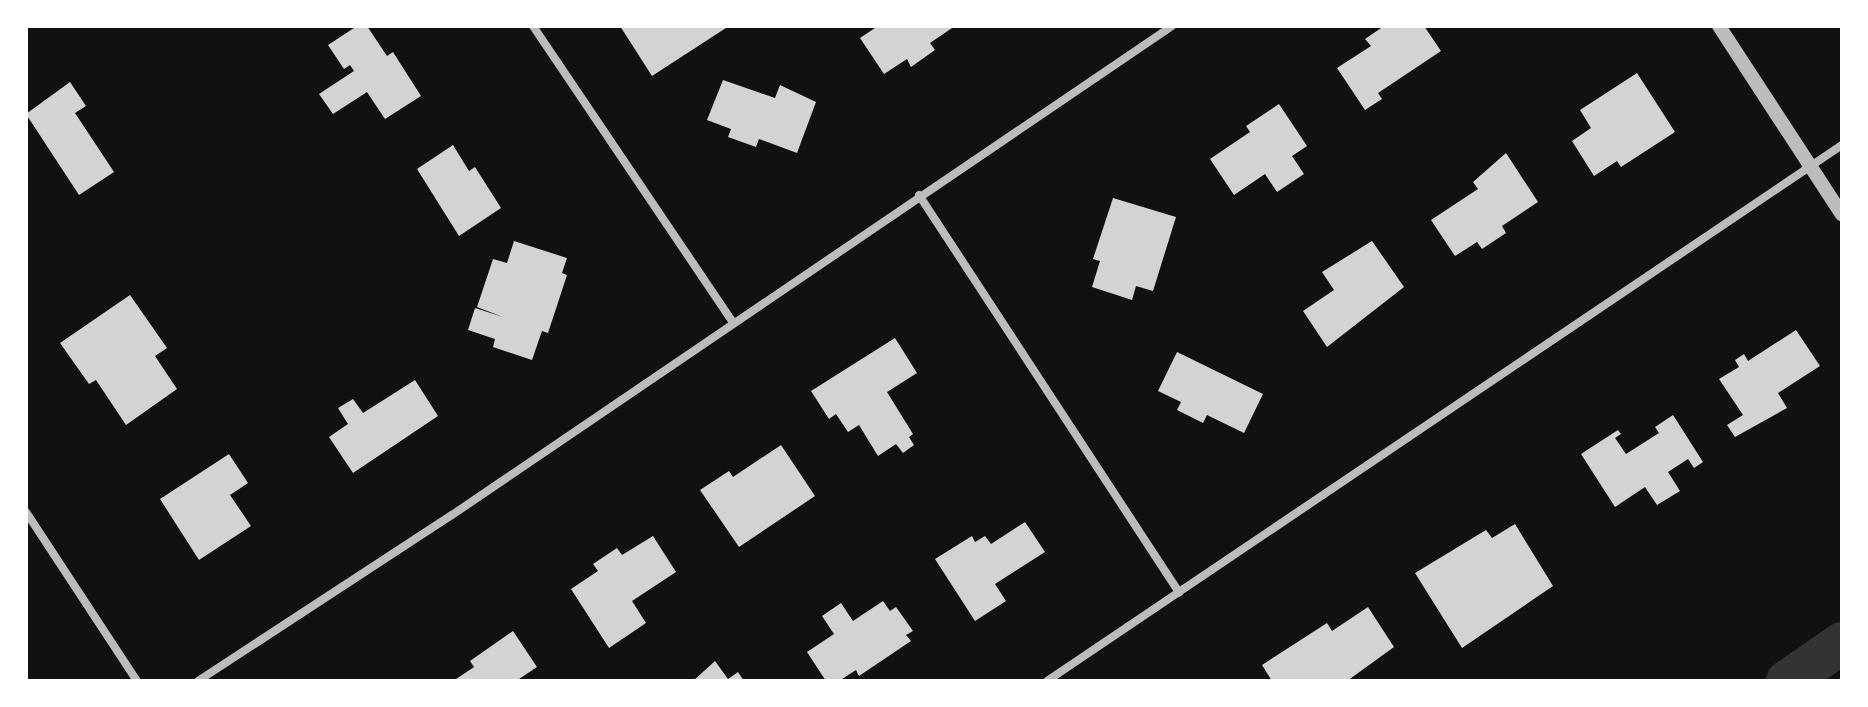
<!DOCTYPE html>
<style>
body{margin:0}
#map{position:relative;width:1868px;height:707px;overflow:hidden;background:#111;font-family:"Asap Condensed",sans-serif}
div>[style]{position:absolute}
.canal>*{height:42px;margin:-21px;padding:0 21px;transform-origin:21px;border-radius:21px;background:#333}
.building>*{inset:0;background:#d3d3d3}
.minor>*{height:8px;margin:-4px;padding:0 4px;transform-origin:4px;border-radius:4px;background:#bcbcbc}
.tertiary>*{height:14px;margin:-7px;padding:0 7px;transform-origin:7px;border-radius:7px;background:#bcbcbc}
span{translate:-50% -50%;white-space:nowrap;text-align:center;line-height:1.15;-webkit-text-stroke:8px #fff;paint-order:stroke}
.frame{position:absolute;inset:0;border:28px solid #fff;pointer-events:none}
</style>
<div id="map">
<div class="canal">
<div style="left:1787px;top:681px;width:67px;rotate:-34.6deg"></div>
</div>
<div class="building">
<div style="clip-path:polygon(357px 26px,367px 26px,387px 56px,393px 52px,421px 96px,385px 119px,367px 92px,333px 114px,319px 94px,354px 71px,350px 65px,344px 69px,328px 45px)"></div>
<div style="clip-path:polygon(620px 26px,729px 26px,652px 76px)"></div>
<div style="clip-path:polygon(878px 26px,955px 26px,930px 43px,935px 50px,911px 67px,907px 59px,884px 74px,860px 38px)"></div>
<div style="clip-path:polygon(1384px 26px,1424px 26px,1441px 51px,1378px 93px,1382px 99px,1365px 110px,1337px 68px,1371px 46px,1365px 39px)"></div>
<div style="clip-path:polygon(1637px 73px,1675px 132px,1621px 167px,1617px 161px,1594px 176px,1572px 141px,1591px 128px,1580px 110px)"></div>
<div style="clip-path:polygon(723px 80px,775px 98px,780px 85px,816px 102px,797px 153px,759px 139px,756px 147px,728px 137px,731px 129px,707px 120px)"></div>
<div style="clip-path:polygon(70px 82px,86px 106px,75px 113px,114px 172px,79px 195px,26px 114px)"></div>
<div style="clip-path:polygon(1279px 104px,1307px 146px,1292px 156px,1304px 174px,1277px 192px,1265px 174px,1234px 195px,1210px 159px,1250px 132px,1246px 126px)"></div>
<div style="clip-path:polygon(453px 145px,469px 171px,475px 167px,501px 208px,459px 236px,417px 169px)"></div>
<div style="clip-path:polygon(1506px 153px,1538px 202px,1502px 226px,1506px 233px,1482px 249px,1477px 242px,1455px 256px,1431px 220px,1478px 189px,1473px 182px)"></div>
<div style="clip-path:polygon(1113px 198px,1176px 217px,1153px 291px,1136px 286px,1132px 300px,1092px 287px,1100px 261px,1093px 259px)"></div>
<div style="clip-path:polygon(514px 241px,567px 258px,562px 273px,567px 275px,548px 333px,542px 331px,532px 360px,493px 347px,495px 339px,468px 330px,475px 308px,503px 317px,477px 307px,493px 259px,507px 263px)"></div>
<div style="clip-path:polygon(1372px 241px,1404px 287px,1327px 347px,1303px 311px,1334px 290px,1322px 272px)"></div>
<div style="clip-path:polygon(130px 295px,167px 348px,155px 356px,177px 389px,126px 425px,96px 380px,89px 384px,60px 343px)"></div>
<div style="clip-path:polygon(1796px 330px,1820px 366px,1778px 393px,1787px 408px,1735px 437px,1727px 425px,1743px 415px,1719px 379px,1739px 367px,1735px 360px,1744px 354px,1748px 361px)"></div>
<div style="clip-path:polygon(895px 338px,917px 373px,887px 392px,913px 434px,909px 437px,914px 445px,903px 453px,896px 444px,878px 456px,859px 425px,848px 432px,836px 414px,829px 419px,811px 391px)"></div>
<div style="clip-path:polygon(1177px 352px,1263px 394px,1244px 433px,1207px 415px,1203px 423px,1177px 410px,1181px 402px,1158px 391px)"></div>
<div style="clip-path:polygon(415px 380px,438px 416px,353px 473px,329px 437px,348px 424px,338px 408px,353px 399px,363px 413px)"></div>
<div style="clip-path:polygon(1673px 415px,1703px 462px,1694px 468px,1688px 459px,1668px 472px,1680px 491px,1657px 505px,1645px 487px,1615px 507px,1581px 454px,1618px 430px,1621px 434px,1615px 438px,1626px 454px,1659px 433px,1655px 427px)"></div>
<div style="clip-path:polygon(781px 445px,815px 496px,739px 547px,700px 490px,729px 471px,733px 477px)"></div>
<div style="clip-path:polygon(229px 454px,248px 483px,230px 495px,251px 526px,199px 560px,160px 499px)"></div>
<div style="clip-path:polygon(1025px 522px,1045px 552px,995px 584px,1006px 601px,975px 621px,935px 559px,972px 536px,975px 542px,985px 536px,991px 544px)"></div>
<div style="clip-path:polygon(1515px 524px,1553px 586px,1462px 648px,1415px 573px,1486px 530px,1492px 538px)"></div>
<div style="clip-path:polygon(653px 536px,676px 572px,632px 601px,646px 623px,609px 648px,571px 589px,598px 571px,593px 564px,617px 548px,622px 555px)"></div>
<div style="clip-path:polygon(883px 601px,890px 611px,896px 607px,913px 631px,906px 635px,911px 641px,859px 676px,856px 670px,839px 681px,826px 681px,807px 652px,834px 634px,822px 616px,841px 603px,853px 621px)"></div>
<div style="clip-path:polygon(1368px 607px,1394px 647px,1347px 681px,1272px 681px,1262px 665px,1327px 623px,1332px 631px)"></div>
<div style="clip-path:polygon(513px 631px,537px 667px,516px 681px,453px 681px,474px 667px,470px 661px)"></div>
<div style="clip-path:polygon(715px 661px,728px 679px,738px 672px,744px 681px,693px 681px)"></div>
</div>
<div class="minor">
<div style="left:533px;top:26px;width:358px;rotate:56deg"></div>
<div style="left:919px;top:195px;width:475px;rotate:56.8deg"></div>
<div style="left:26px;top:512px;width:202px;rotate:56.7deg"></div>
<div style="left:198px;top:681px;width:303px;rotate:-33.2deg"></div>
<div style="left:452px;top:515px;width:870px;rotate:-34.18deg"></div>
<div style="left:1047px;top:681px;width:959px;rotate:-33.99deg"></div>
</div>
<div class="tertiary">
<div style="left:1719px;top:26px;width:225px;rotate:56.9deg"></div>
</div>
<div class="frame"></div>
</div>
